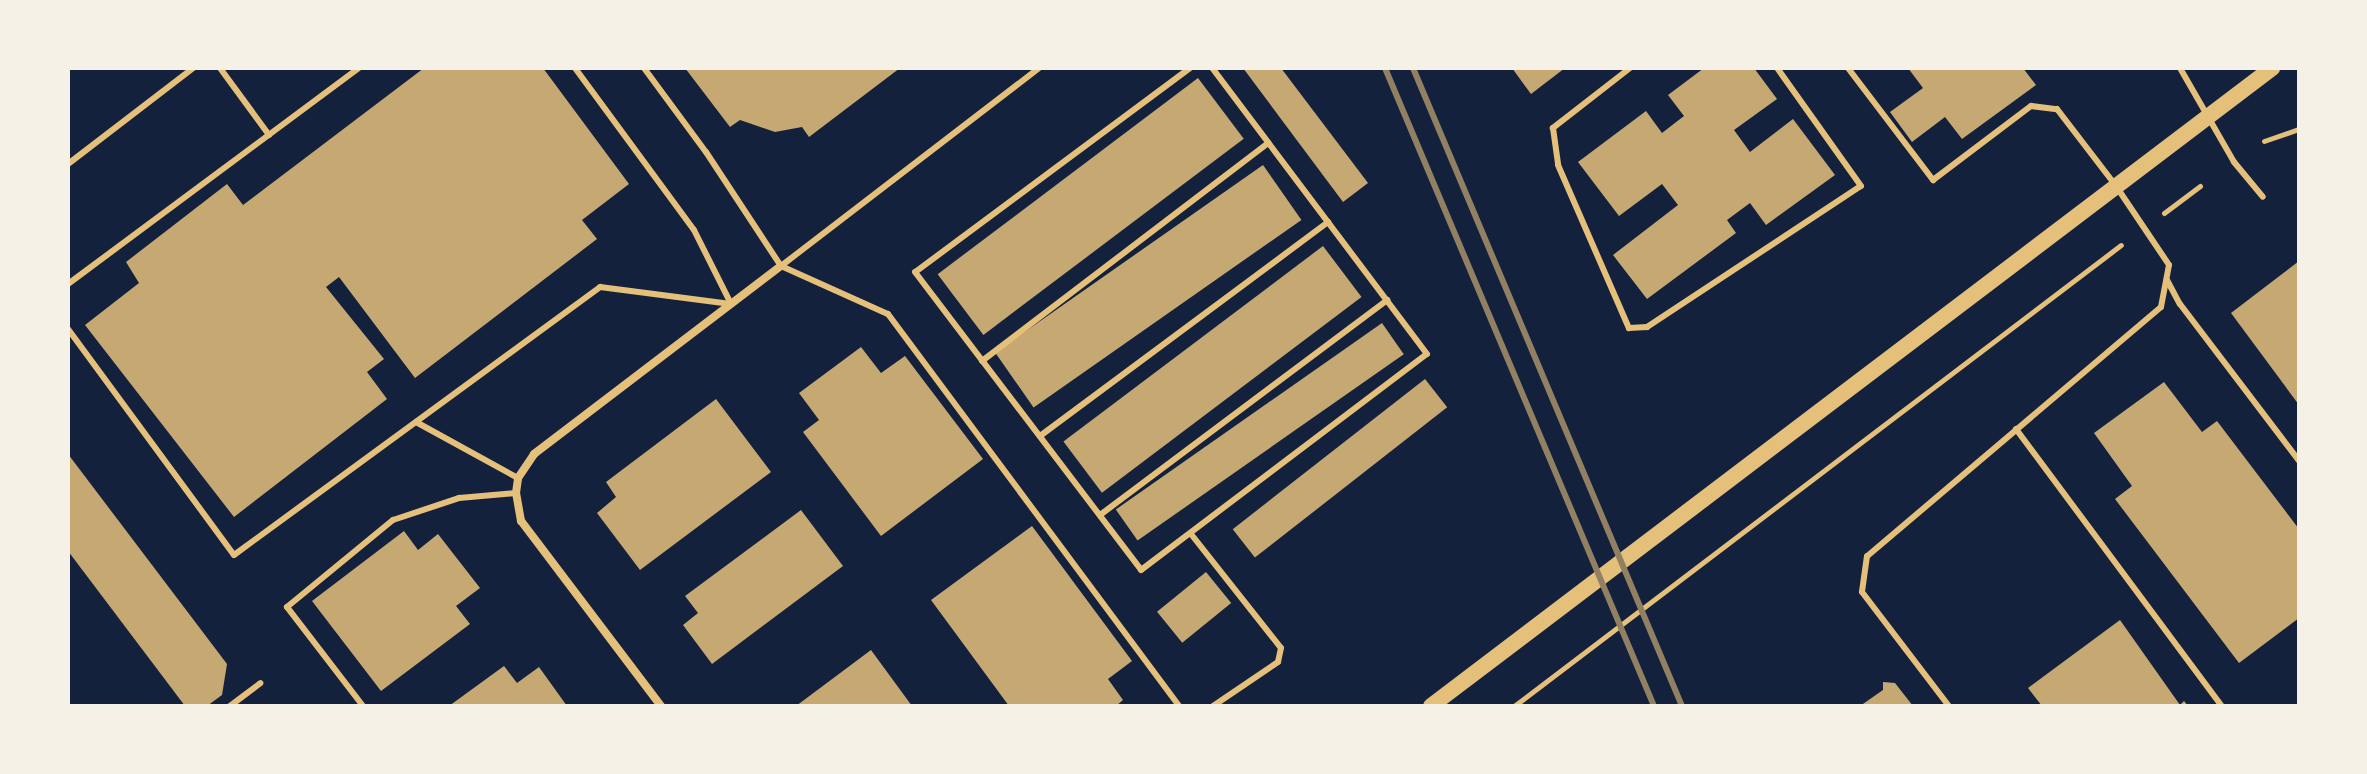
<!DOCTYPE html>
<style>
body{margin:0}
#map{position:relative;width:2367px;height:774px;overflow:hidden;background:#14213d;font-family:Cabin,sans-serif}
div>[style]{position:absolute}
.building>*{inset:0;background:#c6a872;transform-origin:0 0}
.path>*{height:5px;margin:-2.5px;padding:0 2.5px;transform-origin:2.5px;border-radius:2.5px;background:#e5c07b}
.service>*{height:6px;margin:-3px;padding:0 3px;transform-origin:3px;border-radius:3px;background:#e5c07b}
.minor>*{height:8px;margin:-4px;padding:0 4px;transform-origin:4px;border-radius:4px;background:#e5c07b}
.secondary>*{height:16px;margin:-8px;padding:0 8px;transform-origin:8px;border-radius:8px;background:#e5c07b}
.rail>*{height:6px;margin:-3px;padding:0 3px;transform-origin:3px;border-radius:3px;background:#918062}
span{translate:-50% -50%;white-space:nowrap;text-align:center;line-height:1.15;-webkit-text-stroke:8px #f6f1e7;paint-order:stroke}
.frame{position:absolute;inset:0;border:70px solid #f6f1e7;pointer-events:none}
</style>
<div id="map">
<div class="building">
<div style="clip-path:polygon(424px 68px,543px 68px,629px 184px,582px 220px,597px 239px,415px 378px,339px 277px,326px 287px,384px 359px,367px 372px,387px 399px,234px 517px,85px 325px,139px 283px,126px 262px,227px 184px,243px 205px)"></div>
<div style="clip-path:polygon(685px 68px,900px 68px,809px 137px,802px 127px,775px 132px,740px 120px,730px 127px)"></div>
<div style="clip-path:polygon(1243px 68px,1281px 68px,1368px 183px,1343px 202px)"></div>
<div style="clip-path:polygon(1512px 68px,1565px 68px,1531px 94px)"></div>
<div style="clip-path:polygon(1704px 68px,1754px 68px,1777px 99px,1734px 130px,1750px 152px,1793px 119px,1835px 175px,1766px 225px,1750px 203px,1727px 220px,1736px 233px,1647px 299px,1613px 255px,1678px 205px,1662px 184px,1619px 216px,1578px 162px,1646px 111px,1662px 133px,1684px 116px,1668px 95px)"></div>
<div style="clip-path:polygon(1908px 68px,2023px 68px,2036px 85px,1962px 139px,1945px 117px,1912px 142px,1890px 112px,1923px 88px)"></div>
<div style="left:1198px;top:78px;width:76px;height:326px;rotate:53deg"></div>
<div style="left:1263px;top:165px;width:67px;height:327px;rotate:55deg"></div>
<div style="left:1323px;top:246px;width:64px;height:325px;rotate:53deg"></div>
<div style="clip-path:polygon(2299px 261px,2299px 405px,2231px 313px)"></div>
<div style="left:1382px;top:323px;width:38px;height:325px;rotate:55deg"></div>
<div style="clip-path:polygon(861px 347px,881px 373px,905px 356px,983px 459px,881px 536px,803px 432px,819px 420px,799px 393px)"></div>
<div style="left:1425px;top:379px;width:36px;height:244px;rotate:52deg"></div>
<div style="clip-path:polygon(2164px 382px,2202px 432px,2217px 421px,2299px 529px,2299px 618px,2239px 663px,2115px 499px,2132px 486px,2094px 433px)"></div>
<div style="clip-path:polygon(716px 399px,771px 472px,640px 570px,597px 513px,616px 497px,606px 482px)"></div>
<div style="clip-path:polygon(68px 454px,227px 664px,222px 695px,207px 706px,185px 706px,68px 551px)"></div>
<div style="clip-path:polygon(801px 510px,843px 566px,712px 664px,683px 625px,698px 613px,685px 596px)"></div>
<div style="clip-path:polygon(1032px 526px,1132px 661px,1108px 679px,1123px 700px,1116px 706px,1009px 706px,931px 600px)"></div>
<div style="clip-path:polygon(404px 531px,418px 550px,438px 534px,480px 588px,456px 606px,470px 624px,381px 691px,312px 601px)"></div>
<div style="left:1206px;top:572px;width:40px;height:63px;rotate:51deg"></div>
<div style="clip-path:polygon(2120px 620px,2180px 705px,2184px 701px,2188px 706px,2042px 706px,2028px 688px)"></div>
<div style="clip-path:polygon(871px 650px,912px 706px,796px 706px)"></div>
<div style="clip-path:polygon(504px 666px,517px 683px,539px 667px,567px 706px,449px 706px)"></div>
<div style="clip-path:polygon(1883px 682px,1895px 683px,1913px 706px,1860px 706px,1883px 690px)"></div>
</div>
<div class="path">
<div style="left:2264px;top:141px;width:37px;rotate:-19deg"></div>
<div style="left:2164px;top:213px;width:45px;rotate:-36.9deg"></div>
<div style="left:1514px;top:706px;width:762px;rotate:-37.22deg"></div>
</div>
<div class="service">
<div style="left:220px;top:68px;width:83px;rotate:53.8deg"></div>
<div style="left:575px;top:68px;width:201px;rotate:53.7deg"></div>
<div style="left:694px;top:230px;width:83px;rotate:63.4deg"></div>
<div style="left:644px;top:68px;width:104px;rotate:53.6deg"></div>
<div style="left:706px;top:152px;width:136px;rotate:56.7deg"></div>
<div style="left:781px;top:266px;width:117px;rotate:24.2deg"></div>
<div style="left:888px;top:314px;width:488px;rotate:53.4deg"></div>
<div style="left:1190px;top:68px;width:342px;rotate:143.4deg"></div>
<div style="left:915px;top:272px;width:374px;rotate:52.8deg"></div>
<div style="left:1141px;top:570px;width:358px;rotate:-37.1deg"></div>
<div style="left:1427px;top:354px;width:358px;rotate:-126.9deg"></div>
<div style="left:1630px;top:68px;width:98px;rotate:142.1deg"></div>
<div style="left:1553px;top:128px;width:37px;rotate:82deg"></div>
<div style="left:1558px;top:165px;width:178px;rotate:66.5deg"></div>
<div style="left:1629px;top:328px;width:18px;rotate:-3deg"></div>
<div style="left:1647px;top:327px;width:256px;rotate:-33.4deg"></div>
<div style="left:1861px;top:186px;width:145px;rotate:-125.4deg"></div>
<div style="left:1848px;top:68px;width:141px;rotate:52.8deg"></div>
<div style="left:1933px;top:180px;width:123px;rotate:-37.1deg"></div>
<div style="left:2031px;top:106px;width:26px;rotate:7deg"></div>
<div style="left:2057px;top:109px;width:97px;rotate:52.5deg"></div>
<div style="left:2116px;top:186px;width:95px;rotate:56.1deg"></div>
<div style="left:2169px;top:265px;width:43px;rotate:100.8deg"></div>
<div style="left:2161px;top:307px;width:385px;rotate:139.7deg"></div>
<div style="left:1867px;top:556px;width:36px;rotate:98deg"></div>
<div style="left:1862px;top:592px;width:143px;rotate:52.7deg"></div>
<div style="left:2180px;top:68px;width:108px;rotate:60.1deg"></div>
<div style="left:2234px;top:162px;width:45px;rotate:50.4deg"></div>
<div style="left:68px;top:164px;width:158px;rotate:-37.5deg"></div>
<div style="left:781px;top:266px;width:325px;rotate:-37.5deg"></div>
<div style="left:2167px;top:280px;width:27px;rotate:62deg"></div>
<div style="left:2180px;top:304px;width:197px;rotate:52.8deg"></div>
<div style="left:68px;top:284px;width:362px;rotate:-36.6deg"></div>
<div style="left:68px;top:329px;width:280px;rotate:53.7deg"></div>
<div style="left:234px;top:555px;width:454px;rotate:-36.2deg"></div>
<div style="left:600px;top:287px;width:132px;rotate:7.4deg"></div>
<div style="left:982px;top:361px;width:360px;rotate:-37.3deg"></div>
<div style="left:416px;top:422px;width:116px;rotate:28.8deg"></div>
<div style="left:2016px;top:429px;width:345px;rotate:53.4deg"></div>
<div style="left:1040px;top:436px;width:359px;rotate:-36.6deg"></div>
<div style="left:1100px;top:515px;width:359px;rotate:-36.8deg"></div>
<div style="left:1191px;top:534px;width:145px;rotate:51.7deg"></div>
<div style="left:1281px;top:648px;width:14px;rotate:102deg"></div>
<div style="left:1278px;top:662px;width:78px;rotate:145.9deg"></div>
<div style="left:230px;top:706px;width:38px;rotate:-37deg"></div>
<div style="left:363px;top:706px;width:125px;rotate:-127.5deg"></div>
<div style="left:287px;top:607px;width:137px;rotate:-39.4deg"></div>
<div style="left:393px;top:520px;width:70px;rotate:-18.4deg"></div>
<div style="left:459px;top:498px;width:57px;rotate:-5deg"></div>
</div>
<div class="minor">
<div style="left:661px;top:706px;width:232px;rotate:-127.1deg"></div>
<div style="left:521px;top:521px;width:28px;rotate:-100deg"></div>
<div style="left:516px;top:493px;width:15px;rotate:-82deg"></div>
<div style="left:518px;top:478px;width:29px;rotate:-56deg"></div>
<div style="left:534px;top:454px;width:310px;rotate:-37.3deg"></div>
</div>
<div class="secondary">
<div style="left:1431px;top:706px;width:1056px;rotate:-37.18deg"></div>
</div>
<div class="rail">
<div style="left:1385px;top:68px;width:692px;rotate:67.14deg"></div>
<div style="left:1413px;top:68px;width:692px;rotate:67.14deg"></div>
</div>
<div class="frame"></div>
</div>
